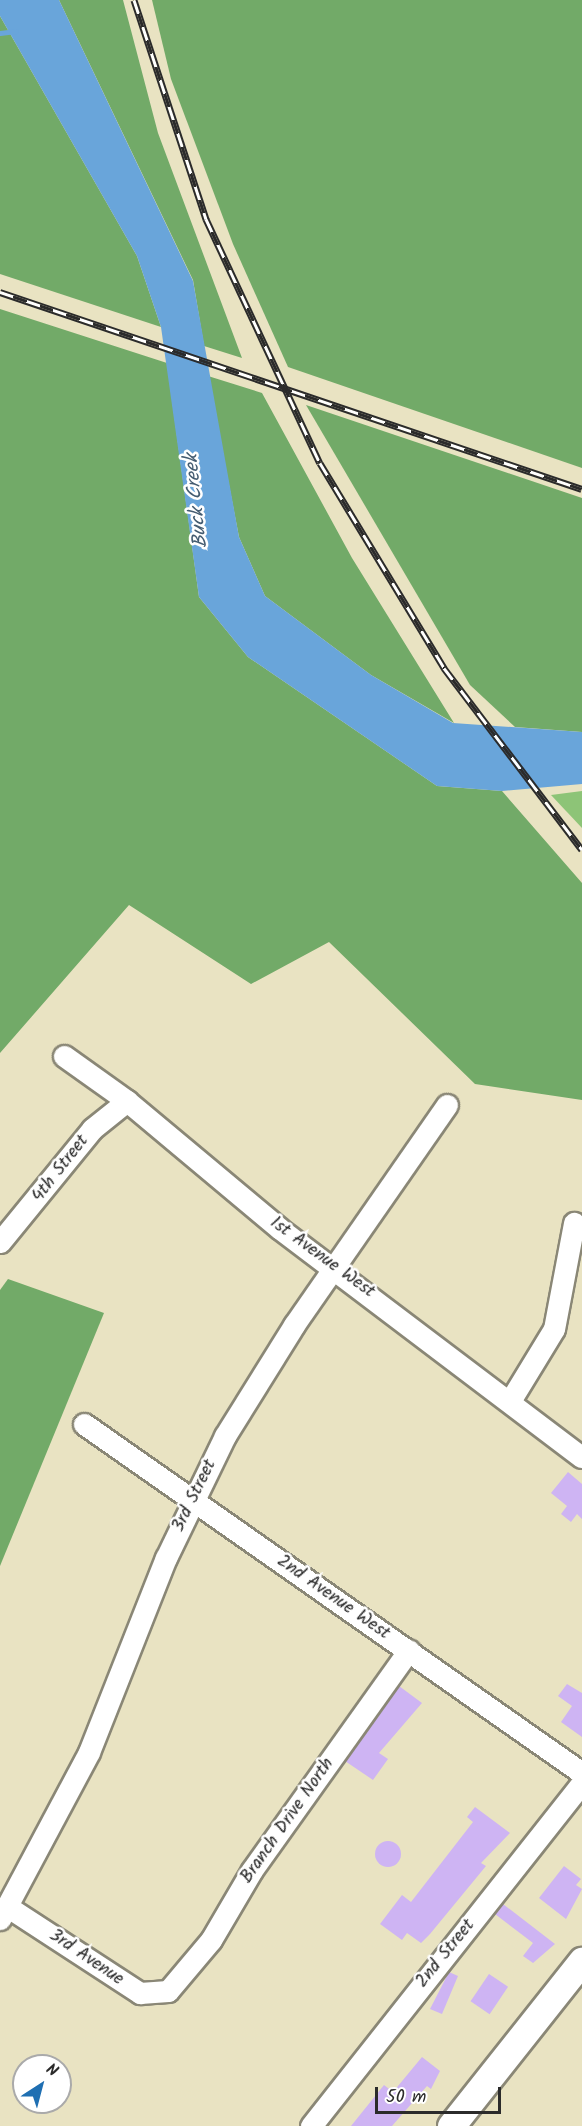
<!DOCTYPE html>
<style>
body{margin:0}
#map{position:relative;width:582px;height:2126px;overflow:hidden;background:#e9e3c2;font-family:Kalam,sans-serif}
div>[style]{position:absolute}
.green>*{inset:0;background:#8dc477}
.forest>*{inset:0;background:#72aa68}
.water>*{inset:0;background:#69a5da}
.stream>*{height:5px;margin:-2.5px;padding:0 2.5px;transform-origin:2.5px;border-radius:2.5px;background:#69a5da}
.building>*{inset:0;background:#ceb4f3;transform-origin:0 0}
.round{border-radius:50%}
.roads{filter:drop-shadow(2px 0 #8a8776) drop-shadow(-2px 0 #8a8776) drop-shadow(0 2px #8a8776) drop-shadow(0 -2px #8a8776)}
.minor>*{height:21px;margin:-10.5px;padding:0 10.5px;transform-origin:10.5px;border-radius:10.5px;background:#fff}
.major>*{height:27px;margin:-13.5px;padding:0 13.5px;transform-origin:13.5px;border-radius:13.5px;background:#fff}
.rail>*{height:7px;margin-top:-3.5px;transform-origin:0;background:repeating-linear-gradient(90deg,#fff 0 14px,#2b2b2b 0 28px);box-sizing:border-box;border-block:2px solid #2b2b2b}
span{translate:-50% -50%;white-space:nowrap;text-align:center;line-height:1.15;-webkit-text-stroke:5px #fff;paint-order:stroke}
.street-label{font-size:18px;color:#2b2b2b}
.water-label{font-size:20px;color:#445c71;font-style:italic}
.north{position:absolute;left:12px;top:2054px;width:60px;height:60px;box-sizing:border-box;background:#fff;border:2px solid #aaa;border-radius:50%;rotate:36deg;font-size:16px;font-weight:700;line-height:24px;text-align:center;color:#2b2b2b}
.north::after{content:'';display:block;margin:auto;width:21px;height:27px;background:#1f6fb2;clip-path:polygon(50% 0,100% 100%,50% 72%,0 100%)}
.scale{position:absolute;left:375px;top:2087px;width:126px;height:27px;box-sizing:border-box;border:3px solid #2b2b2b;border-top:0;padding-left:8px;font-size:18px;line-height:21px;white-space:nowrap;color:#2b2b2b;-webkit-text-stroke:4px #fff;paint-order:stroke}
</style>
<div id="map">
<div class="green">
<div style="clip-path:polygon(582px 791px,582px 828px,551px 795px)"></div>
</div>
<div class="forest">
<div style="clip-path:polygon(59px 0,123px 0,158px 133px,242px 358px,204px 346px,193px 280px)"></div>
<div style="clip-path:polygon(152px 0,582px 0,582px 468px,288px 367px,233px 244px,171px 79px)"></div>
<div style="clip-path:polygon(0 16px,137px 256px,161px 327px,0 274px)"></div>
<div style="clip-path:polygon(0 309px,167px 363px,199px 597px,248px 657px,437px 786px,502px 791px,582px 883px,582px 1100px,475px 1084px,329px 942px,251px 984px,129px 905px,0 1053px)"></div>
<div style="clip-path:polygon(208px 376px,262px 393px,352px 558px,454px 723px,371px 675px,265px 596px,239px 537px)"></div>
<div style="clip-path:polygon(306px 405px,582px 498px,582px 732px,515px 727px,470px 685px)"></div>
<div style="clip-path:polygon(8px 1279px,104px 1313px,0 1566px,0 1290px)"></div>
</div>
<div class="water">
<div style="clip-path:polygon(0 0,59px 0,193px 281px,239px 537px,265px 596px,371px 675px,453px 723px,582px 732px,582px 784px,502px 791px,437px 786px,248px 657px,199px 597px,161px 327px,137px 256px,0 16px)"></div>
</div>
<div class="stream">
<div style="left:0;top:33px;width:16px;rotate:-7deg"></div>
</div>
<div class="building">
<div style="clip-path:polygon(568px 1472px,582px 1484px,582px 1519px,577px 1514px,571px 1522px,561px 1514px,567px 1506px,551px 1493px)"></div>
<div style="clip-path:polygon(567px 1684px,582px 1693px,582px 1737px,561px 1722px,572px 1706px,558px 1696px)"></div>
<div style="clip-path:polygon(399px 1686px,422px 1703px,379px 1753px,388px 1759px,373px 1780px,345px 1761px)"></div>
<div style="clip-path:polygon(475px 1807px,510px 1833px,481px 1863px,486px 1866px,430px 1934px,421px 1943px,407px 1933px,402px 1940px,380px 1924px,402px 1895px,411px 1902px,473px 1822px,467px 1817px)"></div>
<div class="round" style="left:375px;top:1841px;width:26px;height:26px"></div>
<div style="clip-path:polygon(564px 1866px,581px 1879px,576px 1885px,582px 1889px,566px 1919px,539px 1898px)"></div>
<div style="clip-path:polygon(503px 1904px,555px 1944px,533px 1963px,523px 1956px,533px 1943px,495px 1914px)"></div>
<div style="clip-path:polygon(449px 1972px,458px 1976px,442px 2014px,430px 2009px)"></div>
<div style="left:489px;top:1974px;width:23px;height:33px;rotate:34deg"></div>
<div style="clip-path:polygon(422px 2057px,440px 2071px,431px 2089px,427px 2086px,392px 2126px,351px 2126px,384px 2085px,393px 2092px)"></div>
</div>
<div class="roads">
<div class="minor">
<div style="left:64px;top:1056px;width:77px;rotate:35.5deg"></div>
<div style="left:127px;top:1101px;width:199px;rotate:39.9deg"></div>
<div style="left:280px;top:1229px;width:378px;rotate:37.1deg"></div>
<div style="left:0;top:1242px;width:146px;rotate:-50.8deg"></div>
<div style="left:92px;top:1129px;width:45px;rotate:-38.7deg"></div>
<div style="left:510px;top:1401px;width:84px;rotate:-58.6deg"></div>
<div style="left:554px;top:1329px;width:108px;rotate:-79.3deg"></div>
<div style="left:84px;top:1424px;width:608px;rotate:35.02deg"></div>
<div style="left:8px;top:1907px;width:158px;rotate:33.1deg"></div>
<div style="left:140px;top:1993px;width:28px;rotate:-4deg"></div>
<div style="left:168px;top:1991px;width:67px;rotate:-49.9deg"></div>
<div style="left:211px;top:1940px;width:81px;rotate:-59.6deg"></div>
<div style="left:252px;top:1870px;width:270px;rotate:-54.5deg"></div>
<div style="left:0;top:1919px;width:189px;rotate:-61.9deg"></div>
<div style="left:89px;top:1752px;width:209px;rotate:-68.4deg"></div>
<div style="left:166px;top:1558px;width:136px;rotate:-64.2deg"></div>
<div style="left:225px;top:1436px;width:131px;rotate:-58.1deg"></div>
<div style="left:294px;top:1325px;width:268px;rotate:-55.2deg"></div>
<div style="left:311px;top:2126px;width:437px;rotate:-51.7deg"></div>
</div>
<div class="major">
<div style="left:451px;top:2126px;width:211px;rotate:-51.6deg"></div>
</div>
</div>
<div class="rail">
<div style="left:134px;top:0;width:231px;rotate:71.8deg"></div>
<div style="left:206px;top:219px;width:269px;rotate:65deg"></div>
<div style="left:320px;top:463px;width:240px;rotate:58.8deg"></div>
<div style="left:444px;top:668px;width:228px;rotate:52.8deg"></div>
<div style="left:0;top:292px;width:614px;rotate:18.7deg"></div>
</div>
<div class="street-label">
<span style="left:61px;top:1169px;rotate:-52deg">4th Street</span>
<span style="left:322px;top:1258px;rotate:36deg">1st Avenue West</span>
<span style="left:195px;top:1496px;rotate:-64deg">3rd Street</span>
<span style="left:333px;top:1598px;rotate:35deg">2nd Avenue West</span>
<span style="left:288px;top:1821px;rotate:-55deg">Branch Drive North</span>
<span style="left:446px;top:1954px;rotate:-51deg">2nd Street</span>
<span style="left:86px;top:1958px;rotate:34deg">3rd Avenue</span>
</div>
<div class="water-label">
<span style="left:197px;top:501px;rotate:-96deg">Buck Creek</span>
</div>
<div class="north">N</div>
<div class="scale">50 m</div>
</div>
